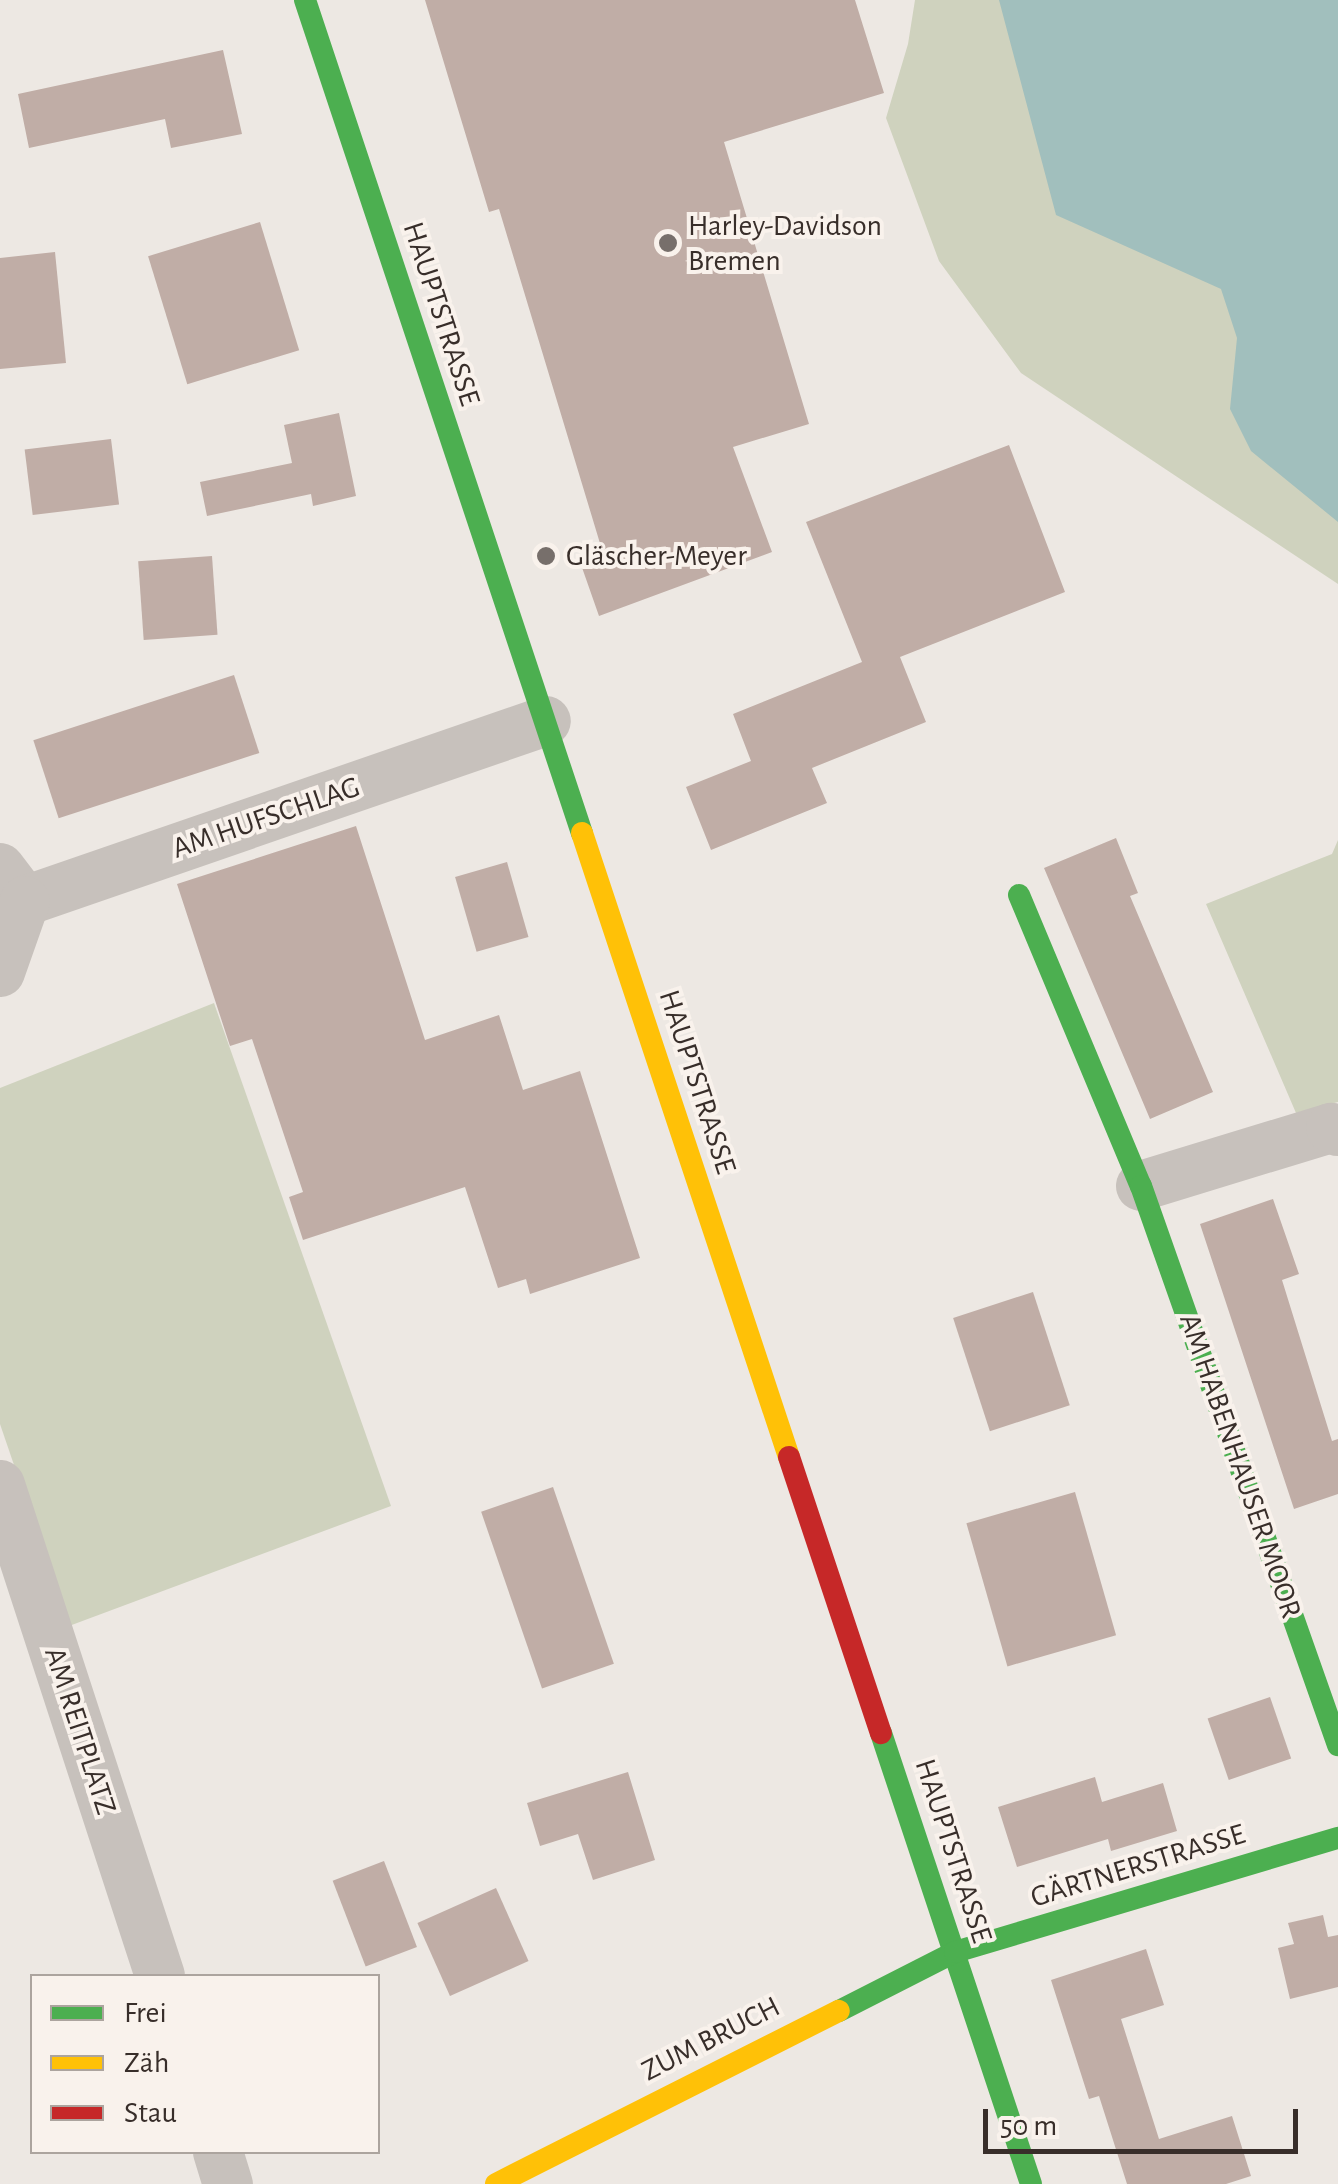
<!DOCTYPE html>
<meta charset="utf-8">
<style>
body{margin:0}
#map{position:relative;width:1338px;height:2184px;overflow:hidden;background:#ede8e3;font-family:"Alegreya Sans",sans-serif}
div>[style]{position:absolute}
.green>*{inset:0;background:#cfd2be}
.water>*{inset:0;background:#a1bfbd}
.building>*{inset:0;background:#c0ada6;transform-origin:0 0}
.street>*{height:50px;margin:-25px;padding:0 25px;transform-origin:25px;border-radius:25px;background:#c7c1bc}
.fast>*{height:22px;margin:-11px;padding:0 11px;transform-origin:11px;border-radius:11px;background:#4caf50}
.slow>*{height:22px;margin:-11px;padding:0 11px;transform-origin:11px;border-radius:11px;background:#ffc107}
.jam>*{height:22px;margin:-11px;padding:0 11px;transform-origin:11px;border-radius:11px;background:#c62828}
.dots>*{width:28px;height:28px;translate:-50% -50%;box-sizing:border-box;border:5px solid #f9f2ec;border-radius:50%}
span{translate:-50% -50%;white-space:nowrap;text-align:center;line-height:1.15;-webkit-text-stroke:8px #f9f2ec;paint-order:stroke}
.poi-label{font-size:30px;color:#382e2a}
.left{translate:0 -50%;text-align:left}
.street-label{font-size:30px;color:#382e2a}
.legend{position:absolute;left:30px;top:1974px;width:350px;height:180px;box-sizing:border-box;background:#f9f2ec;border:2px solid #aca49e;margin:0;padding:12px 18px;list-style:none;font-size:30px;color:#382e2a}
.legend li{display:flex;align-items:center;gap:20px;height:50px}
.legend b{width:50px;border:2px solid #aca49e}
.scale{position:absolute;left:983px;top:2109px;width:315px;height:45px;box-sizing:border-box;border:5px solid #382e2a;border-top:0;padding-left:12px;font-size:30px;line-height:35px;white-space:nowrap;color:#382e2a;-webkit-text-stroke:8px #f9f2ec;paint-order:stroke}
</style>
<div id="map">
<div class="green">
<div style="clip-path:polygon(915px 0,1338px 0,1338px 584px,1021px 373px,939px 261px,886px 118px,908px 44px)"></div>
<div style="clip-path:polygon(1338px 840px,1338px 1102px,1296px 1113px,1206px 904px,1332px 854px)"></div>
<div style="clip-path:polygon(214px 1003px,391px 1506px,69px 1626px,0 1424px,0 1088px)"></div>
</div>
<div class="water">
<div style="clip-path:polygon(999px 0,1338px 0,1338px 522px,1251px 451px,1230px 409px,1237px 338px,1221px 289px,1056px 215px)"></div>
</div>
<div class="building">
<div style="clip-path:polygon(425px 0,855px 0,884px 93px,724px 142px,809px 424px,733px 447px,772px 552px,599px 616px,579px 559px,602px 550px,499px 209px,489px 212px)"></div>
<div style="clip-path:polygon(223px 50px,242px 134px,171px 148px,165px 119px,29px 148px,18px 94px)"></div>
<div style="left:260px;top:222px;width:134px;height:117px;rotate:73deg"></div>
<div style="clip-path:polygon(55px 252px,66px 363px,0 369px,0 258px)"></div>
<div style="clip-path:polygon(339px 413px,356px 496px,313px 506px,311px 494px,207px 516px,200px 482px,292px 463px,284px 425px)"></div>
<div style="left:111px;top:439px;width:66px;height:87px;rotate:83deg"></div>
<div style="clip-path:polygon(1009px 445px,1065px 592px,900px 657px,926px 722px,812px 768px,827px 803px,711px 850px,686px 787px,751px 761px,733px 714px,862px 662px,806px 522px)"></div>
<div style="left:212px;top:556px;width:79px;height:74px;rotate:86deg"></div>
<div style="left:234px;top:675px;width:82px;height:211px;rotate:72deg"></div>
<div style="clip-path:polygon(356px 826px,425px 1040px,499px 1015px,523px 1090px,580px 1071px,640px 1258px,530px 1294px,526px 1279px,498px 1288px,465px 1187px,303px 1240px,289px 1197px,303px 1192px,252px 1039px,230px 1046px,177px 884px)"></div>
<div style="clip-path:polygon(1116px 838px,1138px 893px,1130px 896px,1213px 1092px,1150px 1119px,1044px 868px)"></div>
<div style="left:507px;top:862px;width:78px;height:54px;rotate:74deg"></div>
<div style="clip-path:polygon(1273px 1199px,1299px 1274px,1282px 1280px,1332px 1441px,1338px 1439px,1338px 1494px,1294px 1509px,1200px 1224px)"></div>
<div style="left:1033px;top:1292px;width:119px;height:84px;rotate:72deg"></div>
<div style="left:553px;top:1487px;width:187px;height:76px;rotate:71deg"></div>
<div style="left:1075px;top:1492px;width:149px;height:113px;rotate:74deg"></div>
<div style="left:1270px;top:1697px;width:65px;height:66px;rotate:71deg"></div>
<div style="clip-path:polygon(628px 1772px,655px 1860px,593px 1880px,578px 1834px,540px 1846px,527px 1803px)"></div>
<div style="clip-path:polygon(1095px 1777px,1102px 1802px,1163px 1783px,1177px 1831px,1111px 1851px,1108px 1839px,1017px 1867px,998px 1807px)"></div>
<div style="left:384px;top:1861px;width:92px;height:55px;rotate:69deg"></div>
<div style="left:496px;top:1888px;width:80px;height:86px;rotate:66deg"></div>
<div style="clip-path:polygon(1323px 1915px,1328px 1937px,1338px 1935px,1338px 1987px,1290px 1999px,1278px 1948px,1294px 1944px,1288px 1923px)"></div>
<div style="clip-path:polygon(1146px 1949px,1164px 2005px,1121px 2019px,1159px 2139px,1232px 2116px,1251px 2176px,1226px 2184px,1127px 2184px,1099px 2096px,1089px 2099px,1051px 1980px)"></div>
</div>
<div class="street">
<div style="left:0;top:868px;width:41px;rotate:52.9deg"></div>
<div style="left:25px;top:901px;width:551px;rotate:-19.06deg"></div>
<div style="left:0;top:972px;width:75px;rotate:-70.6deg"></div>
<div style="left:1141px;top:1186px;width:199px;rotate:-17deg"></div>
<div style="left:1331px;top:1128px;width:8px;rotate:23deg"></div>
<div style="left:0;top:1485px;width:516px;rotate:71.95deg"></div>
<div style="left:218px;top:2152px;width:34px;rotate:73deg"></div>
</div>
<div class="fast">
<div style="left:305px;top:0;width:878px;rotate:71.61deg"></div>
<div style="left:1019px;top:895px;width:316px;rotate:67.3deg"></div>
<div style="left:1141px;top:1186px;width:593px;rotate:70.59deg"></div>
<div style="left:881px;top:1733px;width:475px;rotate:71.6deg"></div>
<div style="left:839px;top:2011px;width:130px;rotate:-27deg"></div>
<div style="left:955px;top:1952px;width:400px;rotate:-16.6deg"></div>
</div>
<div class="slow">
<div style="left:582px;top:833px;width:657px;rotate:71.65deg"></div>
<div style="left:496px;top:2184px;width:384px;rotate:-26.8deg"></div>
</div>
<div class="jam">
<div style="left:789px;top:1457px;width:291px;rotate:71.6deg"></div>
</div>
<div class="dots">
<div style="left:668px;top:243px;background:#776f6b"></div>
<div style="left:546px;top:556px;background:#776f6b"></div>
</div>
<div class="poi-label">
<span class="left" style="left:688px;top:243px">Harley-Davidson<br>Bremen</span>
<span class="left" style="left:566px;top:556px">Gläscher-Meyer</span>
</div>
<div class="street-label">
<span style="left:441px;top:314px;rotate:72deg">HAUPTSTRASSE</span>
<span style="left:266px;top:818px;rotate:-19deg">AM HUFSCHLAG</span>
<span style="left:697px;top:1082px;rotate:72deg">HAUPTSTRASSE</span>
<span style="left:1240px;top:1466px;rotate:71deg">AM HABENHAUSER MOOR</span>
<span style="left:80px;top:1731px;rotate:72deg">AM REITPLATZ</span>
<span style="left:953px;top:1851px;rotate:72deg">HAUPTSTRASSE</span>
<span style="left:1138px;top:1866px;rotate:-17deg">GÄRTNERSTRASSE</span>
<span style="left:711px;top:2039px;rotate:-27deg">ZUM BRUCH</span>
</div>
<ul class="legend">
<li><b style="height:12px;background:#4caf50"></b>Frei</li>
<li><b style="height:12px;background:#ffc107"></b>Zäh</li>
<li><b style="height:12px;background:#c62828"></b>Stau</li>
</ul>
<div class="scale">50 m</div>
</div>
